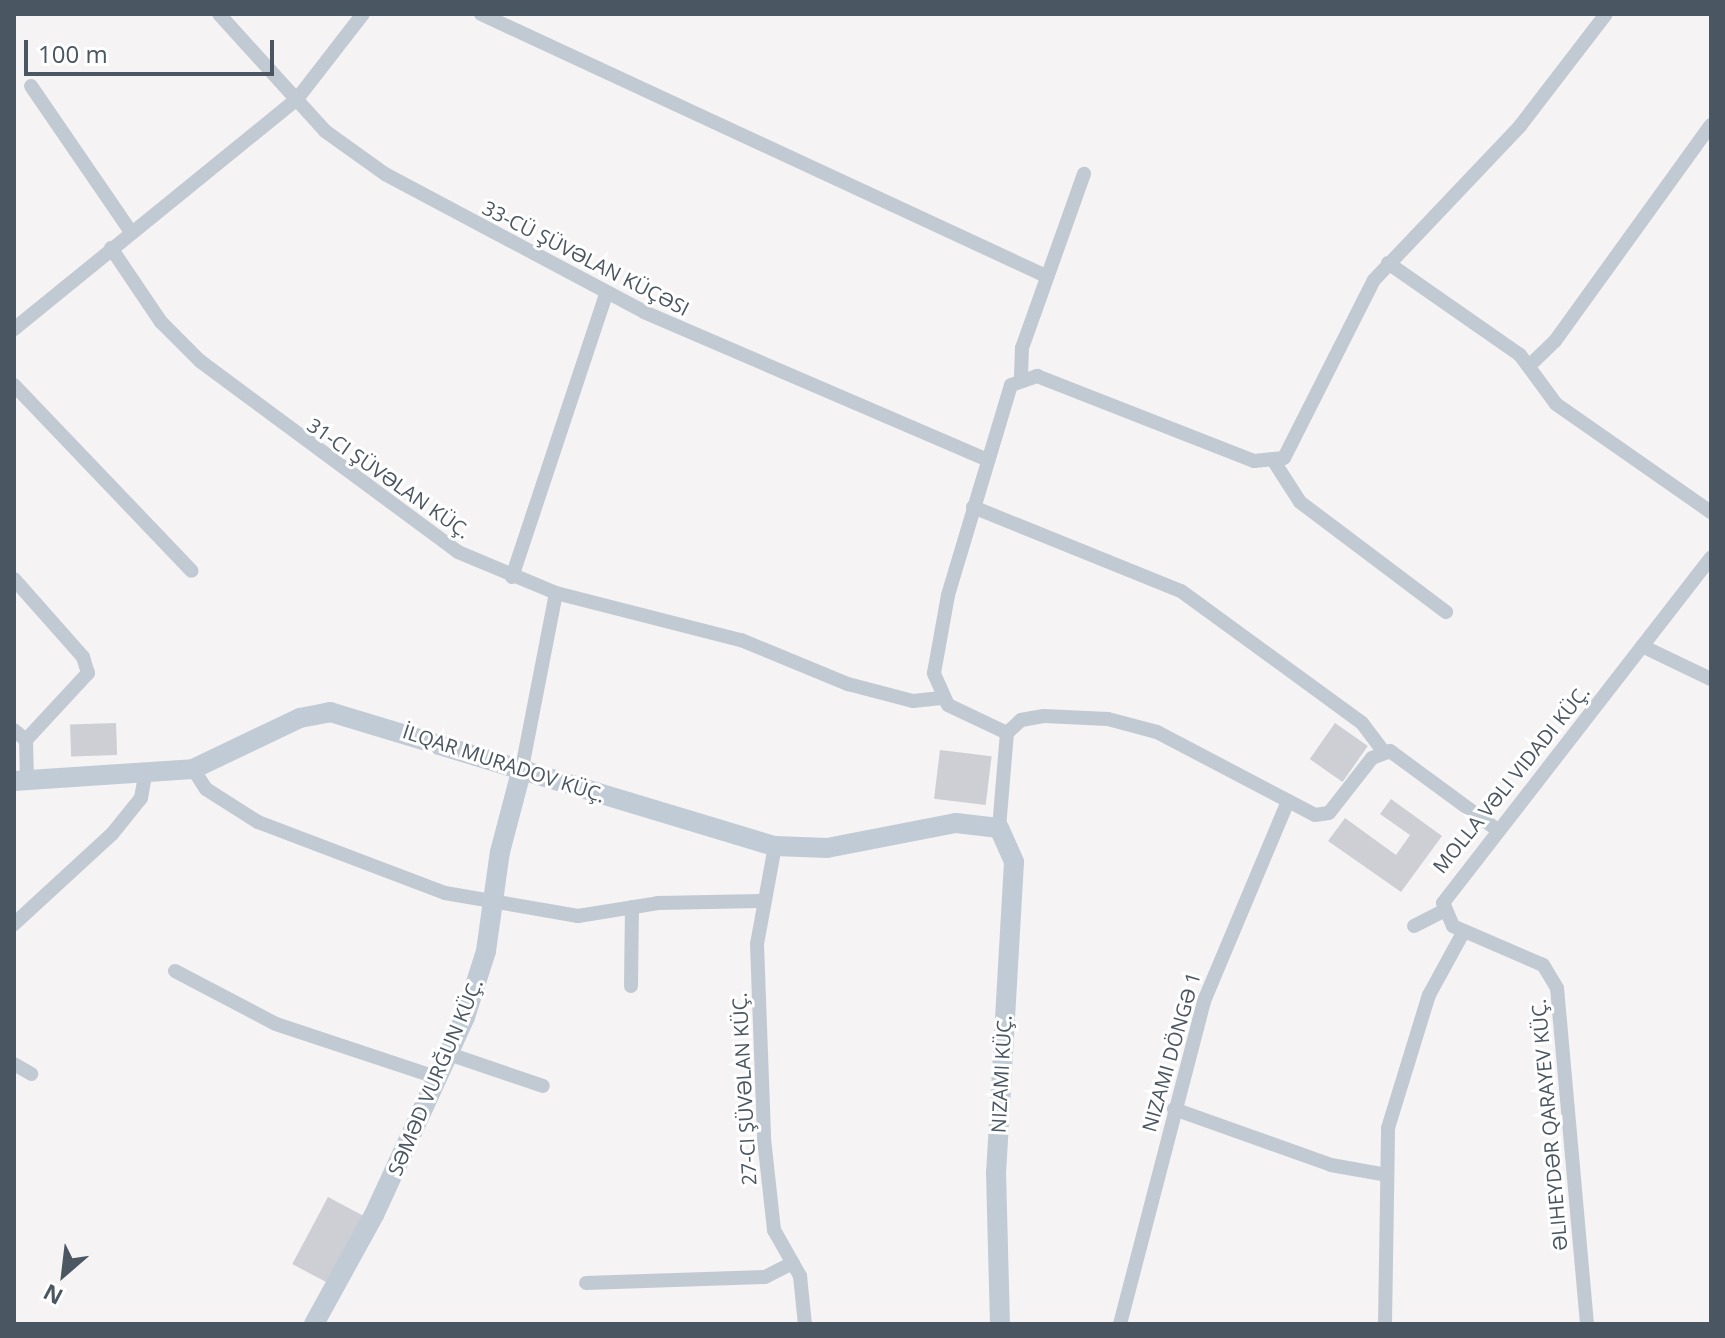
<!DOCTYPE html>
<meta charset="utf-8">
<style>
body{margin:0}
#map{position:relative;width:1725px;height:1338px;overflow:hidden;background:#f5f3f3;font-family:"Open Sans",sans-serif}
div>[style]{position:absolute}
.building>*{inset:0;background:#cdcfd5;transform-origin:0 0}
.street>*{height:14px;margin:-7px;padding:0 7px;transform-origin:7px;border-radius:7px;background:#c1cad2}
.secondary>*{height:20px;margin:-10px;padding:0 10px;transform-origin:10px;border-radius:10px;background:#c1cbd6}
span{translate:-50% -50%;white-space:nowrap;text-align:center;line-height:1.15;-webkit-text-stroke:6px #fff;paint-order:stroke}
.street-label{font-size:20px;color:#4a5661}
.frame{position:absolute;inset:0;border:16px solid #4a5661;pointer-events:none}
.north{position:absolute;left:24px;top:1234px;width:80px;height:80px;-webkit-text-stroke:6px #fff;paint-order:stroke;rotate:208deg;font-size:22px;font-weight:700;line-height:32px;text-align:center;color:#4a5661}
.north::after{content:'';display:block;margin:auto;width:28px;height:36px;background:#4a5661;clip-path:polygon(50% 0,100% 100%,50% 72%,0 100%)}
.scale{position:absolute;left:24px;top:40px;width:250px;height:36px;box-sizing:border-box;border:4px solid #4a5661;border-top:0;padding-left:10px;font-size:24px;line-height:28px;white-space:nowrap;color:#4a5661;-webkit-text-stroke:6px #fff;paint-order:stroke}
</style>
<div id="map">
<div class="building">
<div style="left:116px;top:723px;width:32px;height:46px;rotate:88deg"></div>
<div style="left:1335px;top:723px;width:40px;height:44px;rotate:35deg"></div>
<div style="left:940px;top:750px;width:52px;height:49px;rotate:7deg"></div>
<div style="clip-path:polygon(1391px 799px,1442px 836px,1401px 892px,1328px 841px,1345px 818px,1396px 855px,1410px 835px,1380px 814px)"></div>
<div style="left:328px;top:1197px;width:42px;height:76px;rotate:28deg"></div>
</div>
<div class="street">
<div style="left:219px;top:14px;width:158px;rotate:47.8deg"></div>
<div style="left:325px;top:131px;width:74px;rotate:35.6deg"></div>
<div style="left:385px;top:174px;width:293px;rotate:28deg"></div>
<div style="left:644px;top:312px;width:374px;rotate:23.3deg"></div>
<div style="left:481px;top:14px;width:623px;rotate:24.88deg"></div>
<div style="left:31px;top:86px;width:177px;rotate:55.6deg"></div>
<div style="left:111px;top:248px;width:89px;rotate:56deg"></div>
<div style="left:161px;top:322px;width:55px;rotate:45deg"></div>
<div style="left:200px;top:361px;width:321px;rotate:36.5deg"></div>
<div style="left:458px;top:552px;width:106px;rotate:22.7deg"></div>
<div style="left:556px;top:593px;width:191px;rotate:14.3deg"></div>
<div style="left:741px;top:640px;width:116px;rotate:22.4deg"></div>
<div style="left:848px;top:684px;width:67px;rotate:14.7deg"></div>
<div style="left:913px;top:701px;width:28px;rotate:-6deg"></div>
<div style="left:1388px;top:263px;width:161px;rotate:34.9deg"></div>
<div style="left:1520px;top:355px;width:61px;rotate:53.7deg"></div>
<div style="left:1556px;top:404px;width:189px;rotate:34.9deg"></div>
<div style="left:14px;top:329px;width:365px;rotate:-39.1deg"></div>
<div style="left:297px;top:99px;width:108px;rotate:-52.2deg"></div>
<div style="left:1529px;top:366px;width:36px;rotate:-44deg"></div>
<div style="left:1555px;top:341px;width:266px;rotate:-54.2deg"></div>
<div style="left:1021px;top:376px;width:28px;rotate:-88deg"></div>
<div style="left:1022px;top:348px;width:185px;rotate:-70.4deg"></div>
<div style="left:14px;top:385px;width:257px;rotate:46.3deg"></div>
<div style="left:1275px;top:463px;width:46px;rotate:57.3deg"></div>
<div style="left:1300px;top:502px;width:183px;rotate:37deg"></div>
<div style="left:973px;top:507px;width:224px;rotate:22deg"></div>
<div style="left:1181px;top:591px;width:224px;rotate:36.1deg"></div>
<div style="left:1362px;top:723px;width:35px;rotate:53deg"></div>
<div style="left:512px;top:577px;width:298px;rotate:-71.6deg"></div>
<div style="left:14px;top:579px;width:104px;rotate:48.5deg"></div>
<div style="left:83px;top:657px;width:17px;rotate:73deg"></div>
<div style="left:88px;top:673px;width:91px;rotate:132.8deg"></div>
<div style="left:1642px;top:646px;width:76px;rotate:25.6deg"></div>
<div style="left:14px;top:730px;width:16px;rotate:40deg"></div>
<div style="left:26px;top:740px;width:40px;rotate:88.6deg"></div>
<div style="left:1007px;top:733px;width:65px;rotate:-154.6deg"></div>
<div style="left:948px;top:705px;width:35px;rotate:-114deg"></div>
<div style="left:934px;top:673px;width:79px;rotate:-79.8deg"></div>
<div style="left:948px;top:595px;width:219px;rotate:-73.3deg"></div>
<div style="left:1011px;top:385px;width:28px;rotate:-19deg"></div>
<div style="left:1037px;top:376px;width:233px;rotate:21.4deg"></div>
<div style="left:1254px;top:461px;width:30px;rotate:-6deg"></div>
<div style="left:1284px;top:458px;width:199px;rotate:-63.2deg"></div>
<div style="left:1374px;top:280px;width:212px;rotate:-46.5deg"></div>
<div style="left:1520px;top:126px;width:141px;rotate:-52.5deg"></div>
<div style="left:522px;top:768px;width:178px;rotate:-79deg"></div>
<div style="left:193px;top:769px;width:24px;rotate:57deg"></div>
<div style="left:206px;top:789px;width:62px;rotate:32.4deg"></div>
<div style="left:258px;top:822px;width:200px;rotate:20.8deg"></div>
<div style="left:445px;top:893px;width:135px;rotate:9.8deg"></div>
<div style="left:578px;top:916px;width:81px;rotate:-9.2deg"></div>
<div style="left:658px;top:903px;width:102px;rotate:-1.1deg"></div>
<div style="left:999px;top:828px;width:95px;rotate:-85.2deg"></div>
<div style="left:1007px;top:733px;width:19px;rotate:-43deg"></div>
<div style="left:1021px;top:720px;width:23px;rotate:-10deg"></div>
<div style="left:1044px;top:716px;width:64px;rotate:2.7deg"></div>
<div style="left:1108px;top:719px;width:51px;rotate:14.9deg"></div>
<div style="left:1157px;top:732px;width:178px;rotate:27.7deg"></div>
<div style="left:1315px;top:815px;width:14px;rotate:-8deg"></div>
<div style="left:1329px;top:813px;width:70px;rotate:-52deg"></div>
<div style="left:1372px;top:758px;width:19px;rotate:-21deg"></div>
<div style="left:1390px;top:751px;width:132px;rotate:36.3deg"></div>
<div style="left:775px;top:846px;width:100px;rotate:100.4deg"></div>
<div style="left:757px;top:944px;width:195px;rotate:87.9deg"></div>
<div style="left:764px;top:1139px;width:92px;rotate:83.7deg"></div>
<div style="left:774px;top:1230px;width:53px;rotate:60.5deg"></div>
<div style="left:800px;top:1276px;width:48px;rotate:84.1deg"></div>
<div style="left:14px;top:924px;width:133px;rotate:-42.6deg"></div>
<div style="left:112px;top:834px;width:46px;rotate:-51.1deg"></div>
<div style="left:141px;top:798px;width:23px;rotate:-80deg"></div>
<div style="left:1414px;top:926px;width:34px;rotate:-27deg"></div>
<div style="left:175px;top:971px;width:114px;rotate:27.7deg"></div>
<div style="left:276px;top:1024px;width:171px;rotate:18.4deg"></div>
<div style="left:631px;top:986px;width:79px;rotate:-89.3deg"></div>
<div style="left:449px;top:1054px;width:99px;rotate:18.8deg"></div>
<div style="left:14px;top:1064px;width:20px;rotate:30deg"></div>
<div style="left:1174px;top:1109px;width:167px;rotate:19.6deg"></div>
<div style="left:1331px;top:1165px;width:52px;rotate:10deg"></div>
<div style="left:586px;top:1283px;width:179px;rotate:-1.9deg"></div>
<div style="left:765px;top:1277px;width:31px;rotate:-27deg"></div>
<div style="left:1120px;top:1324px;width:334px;rotate:-75.4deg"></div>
<div style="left:1204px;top:1001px;width:217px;rotate:-67.2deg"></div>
<div style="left:1385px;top:1324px;width:196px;rotate:-89.1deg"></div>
<div style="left:1388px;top:1128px;width:139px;rotate:-72.9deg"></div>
<div style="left:1429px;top:995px;width:71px;rotate:-61.3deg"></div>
<div style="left:1587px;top:1324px;width:337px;rotate:-95.1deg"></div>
<div style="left:1557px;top:988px;width:27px;rotate:-121deg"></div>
<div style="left:1543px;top:965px;width:98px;rotate:-156.6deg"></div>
<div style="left:1453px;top:926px;width:25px;rotate:-113deg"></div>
<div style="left:1443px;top:903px;width:437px;rotate:-52.2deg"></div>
</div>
<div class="secondary">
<div style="left:14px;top:781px;width:179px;rotate:-3.8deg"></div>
<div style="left:193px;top:769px;width:119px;rotate:-25.5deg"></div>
<div style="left:300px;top:718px;width:31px;rotate:-11deg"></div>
<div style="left:330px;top:712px;width:465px;rotate:16.8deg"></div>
<div style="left:775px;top:846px;width:52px;rotate:2.2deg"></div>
<div style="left:827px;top:848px;width:131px;rotate:-11deg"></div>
<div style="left:956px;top:823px;width:43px;rotate:6.6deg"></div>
<div style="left:999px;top:828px;width:37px;rotate:66deg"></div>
<div style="left:1014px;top:862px;width:311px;rotate:93.3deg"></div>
<div style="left:996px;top:1172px;width:152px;rotate:88.5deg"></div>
<div style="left:314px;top:1324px;width:124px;rotate:-61.2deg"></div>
<div style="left:374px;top:1215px;width:218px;rotate:-65.3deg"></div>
<div style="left:465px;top:1017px;width:69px;rotate:-72.3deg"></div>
<div style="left:486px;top:951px;width:100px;rotate:-82deg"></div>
<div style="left:500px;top:852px;width:87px;rotate:-75.3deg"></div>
</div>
<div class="street-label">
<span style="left:586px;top:258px;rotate:27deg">33-CÜ ŞÜVƏLAN KÜÇƏSI</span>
<span style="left:389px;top:478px;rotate:35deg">31-CI ŞÜVƏLAN KÜÇ.</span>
<span style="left:504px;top:763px;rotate:18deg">İLQAR MURADOV KÜÇ.</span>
<span style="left:1511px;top:779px;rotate:-51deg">MOLLA VƏLI VIDADI KÜÇ.</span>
<span style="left:1171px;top:1052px;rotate:-74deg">NIZAMI DÖNGƏ 1</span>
<span style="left:1001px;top:1074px;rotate:-87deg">NIZAMI KÜÇ.</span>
<span style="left:435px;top:1077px;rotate:-67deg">SƏMƏD VURĞUN KÜÇ.</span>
<span style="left:744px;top:1089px;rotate:-93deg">27-CI ŞÜVƏLAN KÜÇ.</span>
<span style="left:1549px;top:1125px;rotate:-95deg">ƏLIHEYDƏR QARAYEV KÜÇ.</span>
</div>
<div class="frame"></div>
<div class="north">N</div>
<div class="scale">100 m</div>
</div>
